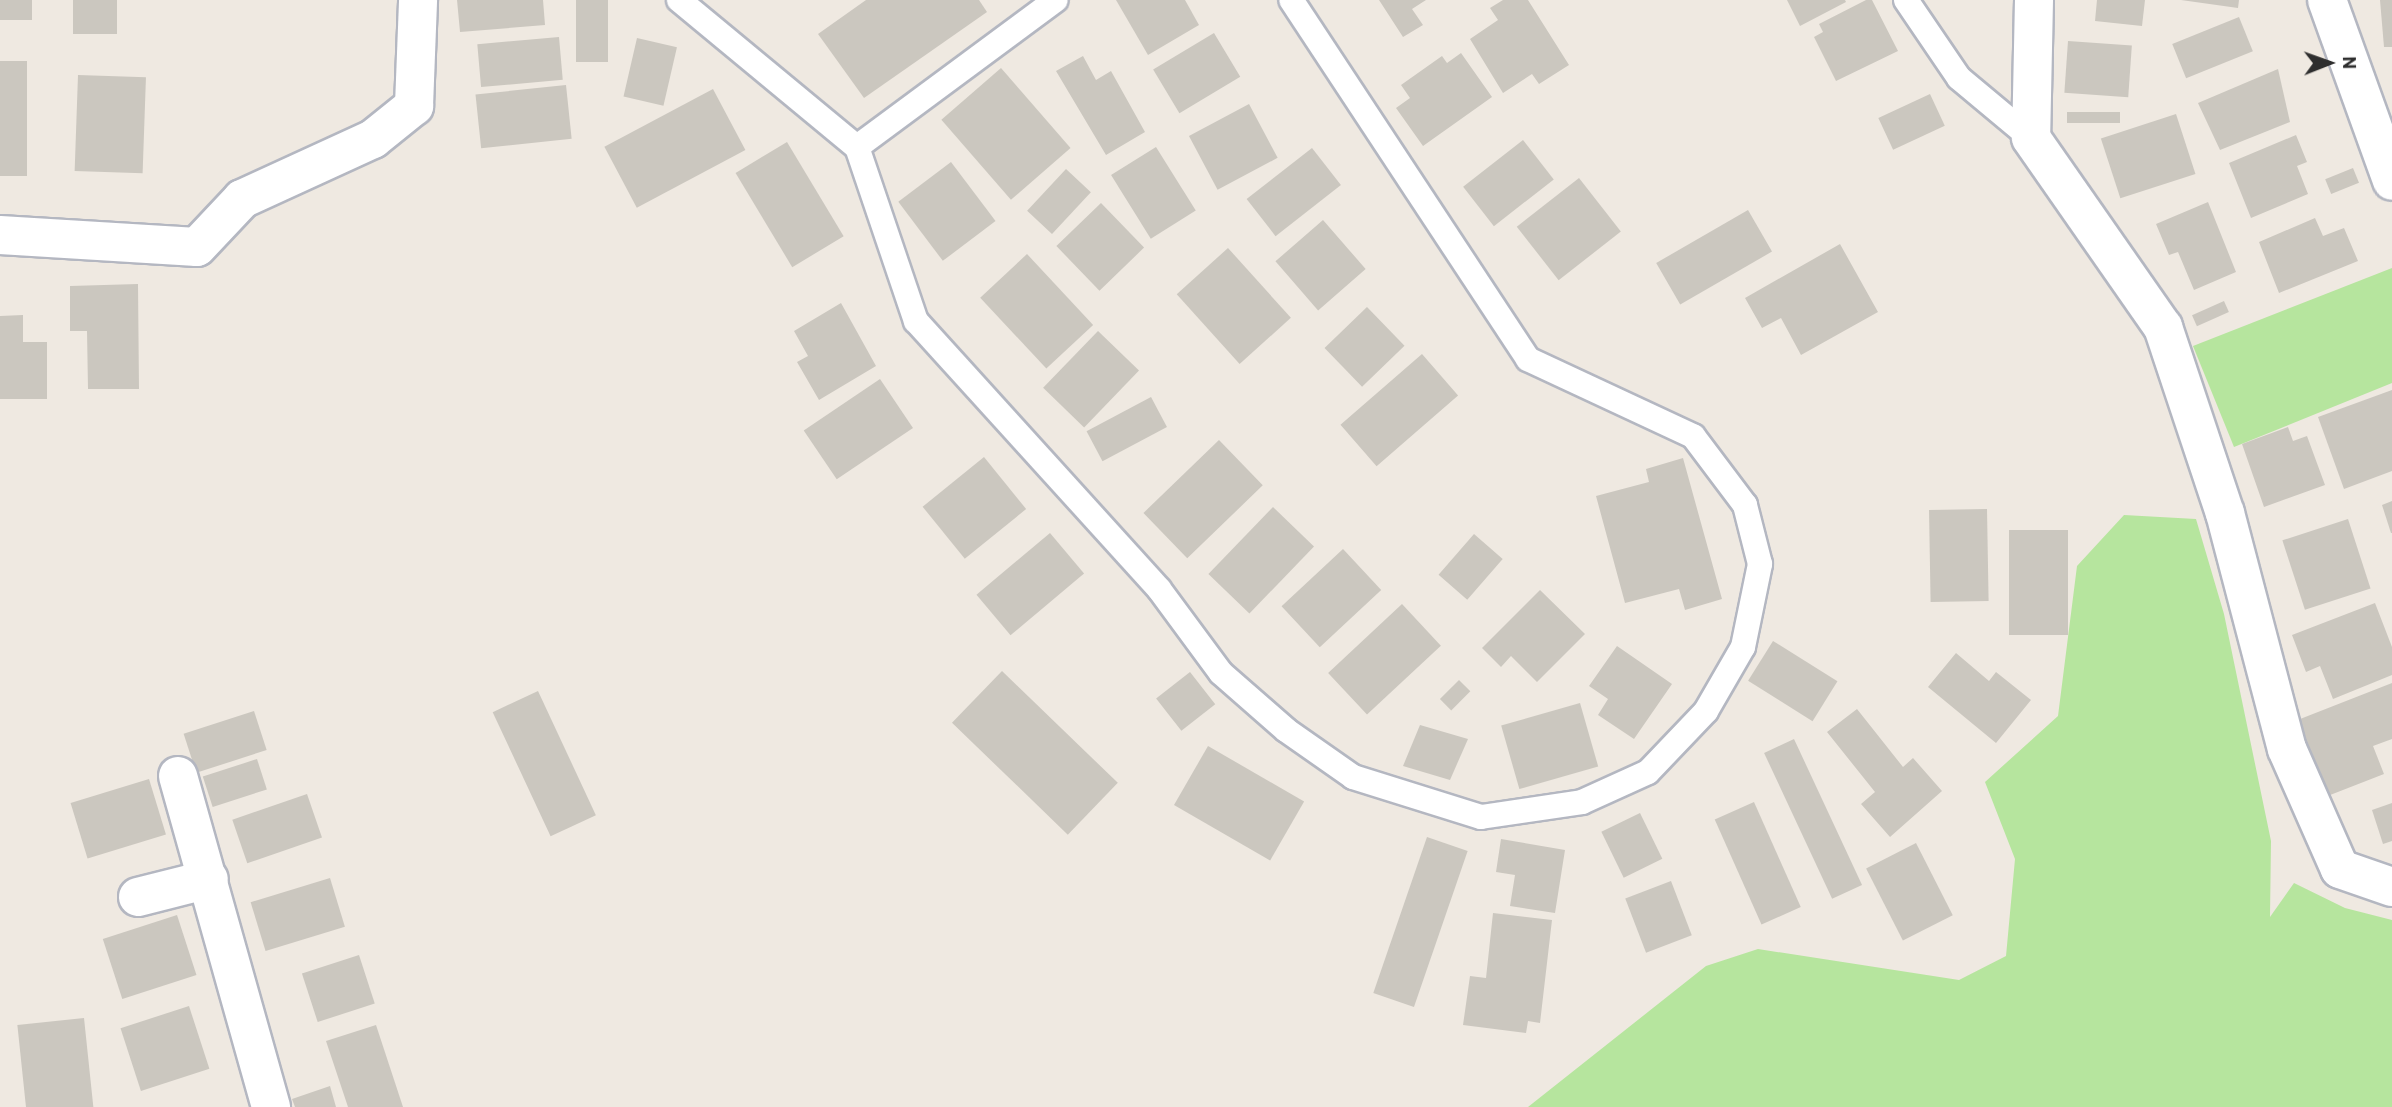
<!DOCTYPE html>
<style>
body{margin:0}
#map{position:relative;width:2392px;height:1107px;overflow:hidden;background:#efe9e1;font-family:Barlow,sans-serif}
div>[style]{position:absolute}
.green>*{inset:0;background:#b6e59e}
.building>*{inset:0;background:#cbc7bf;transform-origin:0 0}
.roads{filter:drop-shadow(2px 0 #b4b7c1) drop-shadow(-2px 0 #b4b7c1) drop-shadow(0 2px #b4b7c1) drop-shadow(0 -2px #b4b7c1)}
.service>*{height:24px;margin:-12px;padding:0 12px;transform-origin:12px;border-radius:12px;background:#fff}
.minor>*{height:38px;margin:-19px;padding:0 19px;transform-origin:19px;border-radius:19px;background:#fff}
span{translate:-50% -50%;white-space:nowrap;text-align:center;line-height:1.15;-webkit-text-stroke:6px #fff;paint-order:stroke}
.north{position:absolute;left:2294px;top:28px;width:70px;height:70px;-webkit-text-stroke:5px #fff;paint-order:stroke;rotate:89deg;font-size:19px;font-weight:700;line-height:28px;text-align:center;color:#2e2e2e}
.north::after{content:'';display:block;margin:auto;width:24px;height:32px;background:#2e2e2e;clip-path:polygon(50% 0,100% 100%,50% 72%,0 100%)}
</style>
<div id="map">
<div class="green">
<div style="clip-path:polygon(2392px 268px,2392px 383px,2234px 447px,2193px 346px)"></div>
<div style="clip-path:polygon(2124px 515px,2196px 519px,2224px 614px,2271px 841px,2270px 917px,2294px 883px,2345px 908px,2392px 920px,2392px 1107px,1528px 1107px,1706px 966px,1758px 949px,1959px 980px,2006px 956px,2015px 859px,1985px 782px,2058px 716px,2077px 566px)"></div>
</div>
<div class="building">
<div style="left:0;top:0;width:32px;height:20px"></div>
<div style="left:73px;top:0;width:44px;height:34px"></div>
<div style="clip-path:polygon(457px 0,543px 0,545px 25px,460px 32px)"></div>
<div style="left:576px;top:0;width:32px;height:62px"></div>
<div style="clip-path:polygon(866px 0,979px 0,987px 12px,864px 98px,818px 34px)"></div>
<div style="clip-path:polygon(1116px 0,1185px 0,1199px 25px,1148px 55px)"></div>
<div style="clip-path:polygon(1379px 0,1426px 0,1412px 9px,1423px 25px,1403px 37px)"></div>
<div style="clip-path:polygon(1503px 0,1528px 0,1569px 65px,1539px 84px,1532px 74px,1503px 93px,1470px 39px,1498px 20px,1490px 8px)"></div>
<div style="clip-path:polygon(1787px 0,1845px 0,1846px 2px,1800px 26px)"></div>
<div style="clip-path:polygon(1866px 0,1872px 0,1898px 51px,1836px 81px,1814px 37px,1823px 32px,1819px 24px)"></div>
<div style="clip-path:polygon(2097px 0,2145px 0,2142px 26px,2095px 21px)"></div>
<div style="clip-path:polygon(2181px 0,2239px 0,2238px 8px)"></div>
<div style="clip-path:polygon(2380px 0,2392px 0,2392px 47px,2384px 47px)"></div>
<div style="left:2239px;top:17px;width:37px;height:72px;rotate:68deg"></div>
<div style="left:1214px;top:33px;width:51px;height:71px;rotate:59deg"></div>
<div style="left:559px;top:37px;width:43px;height:82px;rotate:85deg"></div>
<div style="left:637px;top:38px;width:41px;height:60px;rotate:13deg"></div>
<div style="left:2068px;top:41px;width:64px;height:52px;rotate:4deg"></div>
<div style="clip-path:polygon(1461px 53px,1492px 97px,1423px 146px,1396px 108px,1410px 98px,1401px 85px,1442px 56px,1447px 63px)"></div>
<div style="clip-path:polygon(1083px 56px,1096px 80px,1111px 71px,1145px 132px,1106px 155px,1056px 71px)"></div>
<div style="left:0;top:61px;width:27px;height:115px"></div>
<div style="left:1001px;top:68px;width:106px;height:79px;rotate:49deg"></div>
<div style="clip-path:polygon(2278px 69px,2290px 122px,2220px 150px,2198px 103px)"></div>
<div style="left:78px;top:75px;width:68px;height:96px;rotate:2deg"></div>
<div style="left:566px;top:85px;width:54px;height:91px;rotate:84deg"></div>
<div style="left:713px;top:89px;width:69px;height:123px;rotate:62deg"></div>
<div style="left:1930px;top:94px;width:35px;height:57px;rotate:65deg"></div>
<div style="left:1249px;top:104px;width:61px;height:68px;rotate:62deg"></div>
<div style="left:2120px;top:112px;width:11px;height:53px;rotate:90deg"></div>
<div style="left:2176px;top:114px;width:63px;height:79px;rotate:72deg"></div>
<div style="clip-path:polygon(2296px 135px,2307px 162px,2297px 166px,2308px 194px,2251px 218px,2229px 163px)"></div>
<div style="left:1523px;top:140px;width:50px;height:76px;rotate:52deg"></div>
<div style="left:787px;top:142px;width:110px;height:60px;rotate:59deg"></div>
<div style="left:1156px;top:147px;width:75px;height:53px;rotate:58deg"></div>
<div style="left:1312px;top:148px;width:47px;height:83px;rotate:52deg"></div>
<div style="left:951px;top:162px;width:74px;height:66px;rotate:53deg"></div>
<div style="left:2353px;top:168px;width:16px;height:30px;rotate:68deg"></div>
<div style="left:1066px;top:169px;width:34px;height:57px;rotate:43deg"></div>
<div style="left:1579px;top:178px;width:68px;height:79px;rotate:52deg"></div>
<div style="clip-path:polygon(2208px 202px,2236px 272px,2194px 290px,2178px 252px,2169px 255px,2156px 224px)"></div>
<div style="left:1101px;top:203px;width:62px;height:62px;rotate:46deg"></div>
<div style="left:1748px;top:210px;width:48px;height:106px;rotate:60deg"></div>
<div style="clip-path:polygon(2315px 218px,2323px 236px,2344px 228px,2358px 261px,2279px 293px,2259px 242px)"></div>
<div style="left:1323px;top:220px;width:65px;height:63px;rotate:49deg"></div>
<div style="clip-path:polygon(1840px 244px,1878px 312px,1801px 355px,1781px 318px,1762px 328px,1745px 298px)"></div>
<div style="left:1228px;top:248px;width:94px;height:69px;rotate:48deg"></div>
<div style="left:1027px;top:254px;width:97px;height:64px;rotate:47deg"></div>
<div style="clip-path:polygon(138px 284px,139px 389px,88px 389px,87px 331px,70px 331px,70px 286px)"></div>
<div style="left:2224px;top:301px;width:12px;height:35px;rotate:66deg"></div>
<div style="clip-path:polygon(841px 303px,876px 366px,819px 400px,797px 362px,808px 356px,794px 331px)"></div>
<div style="left:1367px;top:307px;width:54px;height:59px;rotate:46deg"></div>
<div style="clip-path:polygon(23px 315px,23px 342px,47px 342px,47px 399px,0 399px,0 316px)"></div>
<div style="left:1098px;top:331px;width:57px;height:79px;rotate:44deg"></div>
<div style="left:1422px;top:354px;width:55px;height:108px;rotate:49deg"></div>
<div style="left:880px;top:379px;width:59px;height:92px;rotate:56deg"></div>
<div style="clip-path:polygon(2392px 390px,2392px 471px,2344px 489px,2318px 417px)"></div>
<div style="left:1151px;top:397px;width:34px;height:73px;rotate:62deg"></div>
<div style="clip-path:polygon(2288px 427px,2293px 441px,2307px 436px,2325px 485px,2264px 507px,2242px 444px)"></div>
<div style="left:1219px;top:440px;width:63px;height:105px;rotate:46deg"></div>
<div style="left:984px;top:457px;width:67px;height:79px;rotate:51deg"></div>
<div style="clip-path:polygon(1683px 458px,1722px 599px,1685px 610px,1679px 589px,1625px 603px,1596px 496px,1649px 482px,1646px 469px)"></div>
<div style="clip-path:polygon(2392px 501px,2392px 533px,2391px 533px,2382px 505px)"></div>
<div style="left:1273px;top:507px;width:57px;height:93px;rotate:44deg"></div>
<div style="left:1987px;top:509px;width:92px;height:58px;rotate:89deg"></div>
<div style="left:2348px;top:519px;width:73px;height:69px;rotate:72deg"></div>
<div style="left:2009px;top:530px;width:59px;height:105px"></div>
<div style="left:1050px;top:533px;width:53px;height:96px;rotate:50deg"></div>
<div style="left:1474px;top:534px;width:38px;height:54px;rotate:41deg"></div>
<div style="left:1343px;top:549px;width:56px;height:84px;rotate:47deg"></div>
<div style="clip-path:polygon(1540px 590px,1585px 634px,1537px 682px,1511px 656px,1501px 667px,1482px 648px)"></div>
<div style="clip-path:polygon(2375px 603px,2392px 647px,2392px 675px,2333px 699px,2320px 666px,2306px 672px,2292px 635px)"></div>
<div style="left:1402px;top:604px;width:57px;height:101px;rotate:47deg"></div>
<div style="left:1773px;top:641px;width:76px;height:47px;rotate:32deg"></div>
<div style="clip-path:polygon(1617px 646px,1672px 684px,1634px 739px,1598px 715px,1608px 699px,1589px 686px)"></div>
<div style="clip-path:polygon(1956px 653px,1989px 681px,1996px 672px,2031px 700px,1996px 743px,1928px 687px)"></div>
<div style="left:1002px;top:671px;width:161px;height:72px;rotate:44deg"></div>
<div style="left:1190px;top:672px;width:41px;height:43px;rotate:52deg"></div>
<div style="left:1459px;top:680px;width:16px;height:27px;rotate:45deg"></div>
<div style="clip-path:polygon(2392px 683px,2392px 739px,2373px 746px,2384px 774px,2325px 797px,2295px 721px)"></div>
<div style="left:538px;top:691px;width:137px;height:50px;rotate:65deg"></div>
<div style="left:1580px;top:703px;width:66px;height:82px;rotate:74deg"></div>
<div style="clip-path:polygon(1857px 709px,1903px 767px,1913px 758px,1942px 791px,1890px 837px,1861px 804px,1875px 792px,1827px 732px)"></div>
<div style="left:254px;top:711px;width:41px;height:74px;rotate:72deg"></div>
<div style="clip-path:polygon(1420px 725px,1468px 739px,1450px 780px,1403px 766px)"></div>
<div style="left:1794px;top:739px;width:161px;height:33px;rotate:65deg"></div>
<div style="left:1208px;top:746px;width:111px;height:68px;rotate:30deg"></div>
<div style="left:257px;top:759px;width:32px;height:57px;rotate:72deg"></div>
<div style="left:149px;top:779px;width:58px;height:82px;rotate:73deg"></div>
<div style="left:307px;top:794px;width:46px;height:79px;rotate:71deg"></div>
<div style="left:1754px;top:802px;width:115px;height:43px;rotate:66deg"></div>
<div style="clip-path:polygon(2392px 803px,2392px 841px,2383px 844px,2372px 810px)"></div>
<div style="left:1640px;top:813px;width:51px;height:43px;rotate:64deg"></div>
<div style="left:1427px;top:837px;width:43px;height:165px;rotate:19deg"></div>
<div style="clip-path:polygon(1501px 839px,1565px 850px,1555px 913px,1510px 906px,1515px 875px,1496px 872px)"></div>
<div style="left:1916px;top:843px;width:81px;height:56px;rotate:63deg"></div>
<div style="left:330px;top:878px;width:51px;height:83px;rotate:73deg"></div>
<div style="left:1671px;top:881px;width:58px;height:49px;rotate:69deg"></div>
<div style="clip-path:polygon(1493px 913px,1552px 920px,1540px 1023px,1528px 1021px,1526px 1033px,1463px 1025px,1470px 976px,1486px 978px)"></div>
<div style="left:177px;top:915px;width:63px;height:78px;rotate:72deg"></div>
<div style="left:359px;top:955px;width:51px;height:60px;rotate:72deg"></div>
<div style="left:189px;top:1006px;width:66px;height:72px;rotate:72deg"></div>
<div style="left:84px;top:1018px;width:90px;height:67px;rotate:84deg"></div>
<div style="clip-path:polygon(376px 1025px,403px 1107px,348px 1107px,326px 1041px)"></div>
<div style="clip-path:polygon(330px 1086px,336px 1107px,295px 1107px,292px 1099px)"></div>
</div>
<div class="roads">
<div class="service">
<div style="left:679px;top:0;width:231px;rotate:39.6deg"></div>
<div style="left:857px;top:147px;width:184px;rotate:71.3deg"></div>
<div style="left:916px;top:321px;width:362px;rotate:47.8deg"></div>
<div style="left:1159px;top:589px;width:104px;rotate:53.6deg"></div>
<div style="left:1221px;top:673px;width:86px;rotate:41.2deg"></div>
<div style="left:1286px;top:730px;width:82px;rotate:35deg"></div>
<div style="left:1353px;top:777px;width:134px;rotate:17.4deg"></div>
<div style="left:1481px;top:817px;width:102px;rotate:-8.4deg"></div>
<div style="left:1582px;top:802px;width:72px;rotate:-24.4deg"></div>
<div style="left:1648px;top:772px;width:84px;rotate:-46.4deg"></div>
<div style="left:1706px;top:711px;width:74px;rotate:-60deg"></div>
<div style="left:1743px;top:647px;width:85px;rotate:-78.4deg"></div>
<div style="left:1760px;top:564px;width:61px;rotate:-104.3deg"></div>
<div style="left:1745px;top:505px;width:86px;rotate:-127deg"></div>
<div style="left:1693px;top:436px;width:182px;rotate:-155deg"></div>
<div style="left:1528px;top:359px;width:430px;rotate:-123.4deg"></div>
<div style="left:1906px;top:0;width:94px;rotate:55.8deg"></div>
<div style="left:1959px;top:78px;width:94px;rotate:39.8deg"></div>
<div style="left:857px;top:147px;width:247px;rotate:-36.5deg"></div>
</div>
<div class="minor">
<div style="left:2034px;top:0;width:138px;rotate:91.2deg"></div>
<div style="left:2031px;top:138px;width:231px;rotate:55.1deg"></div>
<div style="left:2163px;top:327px;width:196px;rotate:71.6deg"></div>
<div style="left:2225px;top:513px;width:244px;rotate:75.3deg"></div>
<div style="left:2287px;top:749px;width:131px;rotate:66.2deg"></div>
<div style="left:2340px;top:869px;width:55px;rotate:19.1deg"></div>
<div style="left:2327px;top:0;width:192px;rotate:70.2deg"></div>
<div style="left:0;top:235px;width:197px;rotate:3.5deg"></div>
<div style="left:197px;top:247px;width:66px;rotate:-46.8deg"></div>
<div style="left:242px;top:199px;width:144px;rotate:-24.6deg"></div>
<div style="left:373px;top:139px;width:53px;rotate:-38.8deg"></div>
<div style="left:414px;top:106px;width:106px;rotate:-87.8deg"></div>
<div style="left:178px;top:776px;width:344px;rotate:74.3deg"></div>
<div style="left:138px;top:897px;width:73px;rotate:-14.2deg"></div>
</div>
</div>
<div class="north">N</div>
</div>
